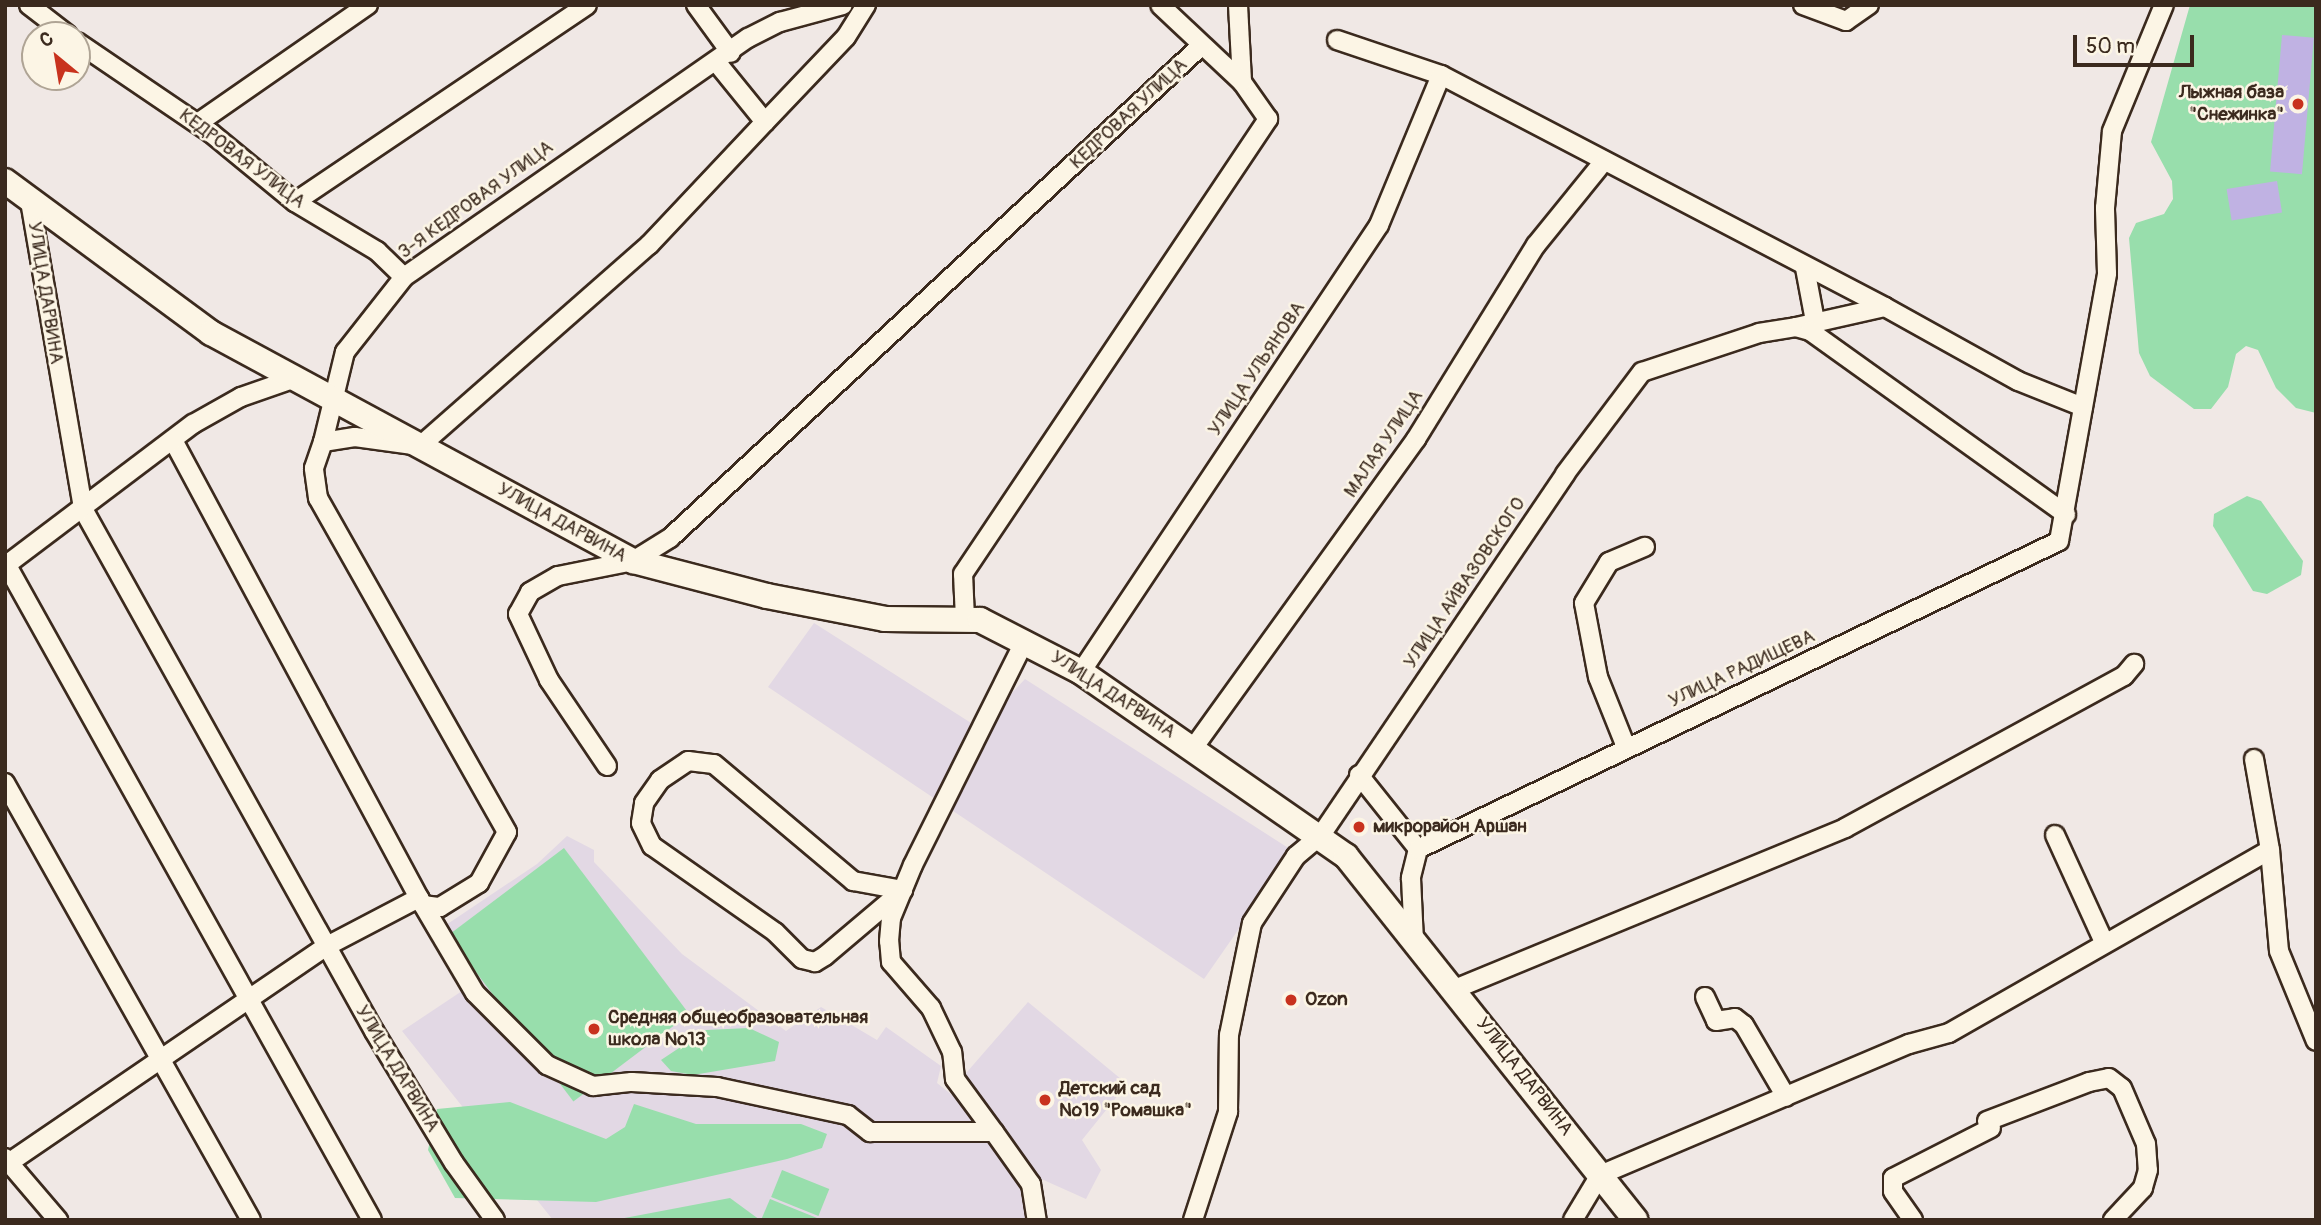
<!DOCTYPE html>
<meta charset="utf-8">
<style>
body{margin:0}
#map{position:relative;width:2321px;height:1225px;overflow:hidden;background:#f0e8e5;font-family:Pangolin,sans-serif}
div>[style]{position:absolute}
.built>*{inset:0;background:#e2d8e4}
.green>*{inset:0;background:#98deac;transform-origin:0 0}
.building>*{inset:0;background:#c0b2e3;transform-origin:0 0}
.roads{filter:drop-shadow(2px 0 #3b2a1e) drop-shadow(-2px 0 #3b2a1e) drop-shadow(0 2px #3b2a1e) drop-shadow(0 -2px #3b2a1e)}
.street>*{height:18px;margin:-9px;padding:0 9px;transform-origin:9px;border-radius:9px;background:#fcf5e5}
.secondary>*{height:24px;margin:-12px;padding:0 12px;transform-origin:12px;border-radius:12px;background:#fcf5e5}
.dots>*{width:19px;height:19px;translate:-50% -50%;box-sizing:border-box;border:4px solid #fcf5e5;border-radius:50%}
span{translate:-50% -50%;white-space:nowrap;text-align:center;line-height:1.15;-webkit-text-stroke:5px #fcf5e5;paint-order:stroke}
.poi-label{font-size:19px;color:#3b2a1e;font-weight:700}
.right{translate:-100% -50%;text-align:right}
.left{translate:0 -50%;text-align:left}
.street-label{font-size:19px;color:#3b2a1e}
.frame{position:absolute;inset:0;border:7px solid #3b2a1e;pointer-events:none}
.north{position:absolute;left:21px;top:21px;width:70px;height:70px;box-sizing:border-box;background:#fcf5e5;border:2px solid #afa495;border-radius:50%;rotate:330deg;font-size:19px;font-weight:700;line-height:28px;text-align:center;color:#3b2a1e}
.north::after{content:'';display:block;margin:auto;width:24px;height:32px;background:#c8321e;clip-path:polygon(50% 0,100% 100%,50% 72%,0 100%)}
.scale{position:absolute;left:2073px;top:35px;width:121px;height:32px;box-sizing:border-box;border:4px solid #3b2a1e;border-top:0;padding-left:9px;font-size:21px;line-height:24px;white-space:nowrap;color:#3b2a1e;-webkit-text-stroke:5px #fcf5e5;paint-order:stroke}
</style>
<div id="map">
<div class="built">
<div style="clip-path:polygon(814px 623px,979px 728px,1025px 679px,1293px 851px,1204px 979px,768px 687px)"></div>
<div style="clip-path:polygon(567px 836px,594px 850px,594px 862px,682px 954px,786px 1031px,821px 1007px,877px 1040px,886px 1027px,941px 1066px,937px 1083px,962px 1103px,1017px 1174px,1033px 1220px,553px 1220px,402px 1031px,477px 981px,443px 927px,537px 864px)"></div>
<div style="clip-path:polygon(1028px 1002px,1127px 1084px,1082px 1140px,1101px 1170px,1086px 1199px,1028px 1173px,960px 1080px)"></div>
</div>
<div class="green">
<div style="clip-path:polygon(2190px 5px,2316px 5px,2316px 413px,2296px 408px,2276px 388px,2258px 350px,2246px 346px,2236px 354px,2228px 387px,2211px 409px,2194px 409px,2150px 376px,2139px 353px,2129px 238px,2136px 223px,2164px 214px,2173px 199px,2172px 181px,2151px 142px)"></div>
<div style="clip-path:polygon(2247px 496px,2261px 501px,2303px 561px,2301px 575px,2267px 594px,2253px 591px,2213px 526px,2214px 514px)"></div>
<div style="left:564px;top:848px;width:208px;height:145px;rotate:53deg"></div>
<div style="clip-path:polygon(749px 1028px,779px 1042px,775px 1061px,693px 1075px,671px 1071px,661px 1060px,706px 1030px)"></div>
<div style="clip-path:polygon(510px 1102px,606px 1139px,625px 1127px,634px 1104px,696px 1124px,801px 1124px,827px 1134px,822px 1148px,787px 1159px,596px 1202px,455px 1198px,428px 1150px,437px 1109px)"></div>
<div style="left:782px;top:1170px;width:51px;height:29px;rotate:22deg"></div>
<div style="clip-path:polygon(730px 1198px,760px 1220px,614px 1220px)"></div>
<div style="clip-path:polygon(770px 1199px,817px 1218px,817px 1220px,761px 1220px)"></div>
</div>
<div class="building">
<div style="left:2282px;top:35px;width:32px;height:137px;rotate:5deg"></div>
<div style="left:2277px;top:181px;width:32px;height:51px;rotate:81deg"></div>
</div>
<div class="roads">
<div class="street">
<div style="left:29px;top:5px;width:49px;rotate:37.6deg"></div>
<div style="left:696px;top:5px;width:59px;rotate:53.9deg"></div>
<div style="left:1238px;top:5px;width:77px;rotate:87deg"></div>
<div style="left:1803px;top:5px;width:46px;rotate:20.4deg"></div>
<div style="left:1846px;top:21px;width:28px;rotate:-35deg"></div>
<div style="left:1337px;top:40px;width:110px;rotate:18.6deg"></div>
<div style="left:1441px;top:75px;width:501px;rotate:27.59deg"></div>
<div style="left:77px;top:42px;width:162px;rotate:34.2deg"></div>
<div style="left:211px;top:133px;width:109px;rotate:39.4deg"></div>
<div style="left:295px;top:202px;width:96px;rotate:30.9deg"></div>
<div style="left:377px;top:251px;width:37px;rotate:44deg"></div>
<div style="left:765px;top:122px;width:117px;rotate:-46.4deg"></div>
<div style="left:846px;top:37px;width:38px;rotate:-58deg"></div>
<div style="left:198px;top:123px;width:207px;rotate:-34.8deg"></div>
<div style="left:30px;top:201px;width:313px;rotate:80.2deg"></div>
<div style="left:83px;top:509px;width:598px;rotate:60.86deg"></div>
<div style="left:374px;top:1031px;width:154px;rotate:58.8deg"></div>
<div style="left:454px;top:1163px;width:70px;rotate:54.3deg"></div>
<div style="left:295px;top:202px;width:352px;rotate:-34deg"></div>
<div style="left:1805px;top:268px;width:54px;rotate:79.3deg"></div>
<div style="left:1796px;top:327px;width:91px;rotate:-12.7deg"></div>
<div style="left:1885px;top:307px;width:152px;rotate:29.1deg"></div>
<div style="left:2018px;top:381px;width:70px;rotate:21.8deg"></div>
<div style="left:174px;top:442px;width:518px;rotate:61.75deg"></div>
<div style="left:323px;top:442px;width:93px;rotate:-76.3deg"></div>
<div style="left:345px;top:352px;width:95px;rotate:-51.8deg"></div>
<div style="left:404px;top:277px;width:419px;rotate:-34.8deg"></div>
<div style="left:748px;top:38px;width:36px;rotate:-27deg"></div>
<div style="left:780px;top:22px;width:65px;rotate:-15.1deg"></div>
<div style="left:5px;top:562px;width:753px;rotate:60.85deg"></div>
<div style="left:5px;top:566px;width:236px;rotate:-37.1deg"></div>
<div style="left:193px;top:424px;width:55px;rotate:-29.4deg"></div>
<div style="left:241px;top:397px;width:60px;rotate:-19.3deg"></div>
<div style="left:965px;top:619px;width:45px;rotate:-92.5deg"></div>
<div style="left:963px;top:574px;width:548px;rotate:-56.16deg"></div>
<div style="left:1268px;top:119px;width:45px;rotate:-125.1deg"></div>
<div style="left:1242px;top:82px;width:112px;rotate:-136.8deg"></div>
<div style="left:1081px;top:672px;width:537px;rotate:-56.31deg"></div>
<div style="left:1379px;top:225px;width:162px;rotate:-67.5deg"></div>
<div style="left:1194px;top:747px;width:380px;rotate:-54.2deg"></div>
<div style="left:1416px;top:439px;width:228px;rotate:-58.3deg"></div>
<div style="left:1536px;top:245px;width:108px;rotate:-51deg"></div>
<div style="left:1626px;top:747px;width:75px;rotate:-111.8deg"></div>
<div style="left:1598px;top:677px;width:75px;rotate:-100.7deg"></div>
<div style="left:1584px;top:603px;width:48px;rotate:-58.6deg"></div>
<div style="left:1609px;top:562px;width:39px;rotate:-23deg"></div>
<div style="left:2254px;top:759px;width:92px;rotate:80deg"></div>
<div style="left:688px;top:761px;width:26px;rotate:7deg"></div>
<div style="left:714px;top:764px;width:182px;rotate:40.1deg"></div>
<div style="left:853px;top:881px;width:51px;rotate:10.2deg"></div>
<div style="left:903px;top:890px;width:102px;rotate:139.8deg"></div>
<div style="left:825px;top:956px;width:12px;rotate:149deg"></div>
<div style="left:815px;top:962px;width:13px;rotate:-167deg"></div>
<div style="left:802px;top:959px;width:38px;rotate:-135deg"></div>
<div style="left:775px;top:932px;width:150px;rotate:-145deg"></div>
<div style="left:652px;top:846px;width:25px;rotate:-116deg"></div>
<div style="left:641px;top:823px;width:20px;rotate:-81deg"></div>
<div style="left:644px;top:803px;width:28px;rotate:-55deg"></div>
<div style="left:660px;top:780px;width:34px;rotate:-34deg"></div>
<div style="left:607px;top:766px;width:104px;rotate:-124deg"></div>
<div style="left:549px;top:680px;width:73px;rotate:-115.2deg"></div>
<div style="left:518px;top:614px;width:25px;rotate:-61deg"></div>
<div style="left:530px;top:592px;width:32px;rotate:-30deg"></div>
<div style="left:558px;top:576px;width:76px;rotate:-11.3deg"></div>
<div style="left:633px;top:561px;width:44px;rotate:-31.9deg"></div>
<div style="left:670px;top:538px;width:725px;rotate:-42.82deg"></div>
<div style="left:1359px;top:775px;width:95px;rotate:51.4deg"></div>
<div style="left:1418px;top:849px;width:30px;rotate:104deg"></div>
<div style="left:1411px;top:878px;width:64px;rotate:87.3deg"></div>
<div style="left:5px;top:783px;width:501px;rotate:60.62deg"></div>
<div style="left:2055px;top:835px;width:115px;rotate:65.4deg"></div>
<div style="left:1418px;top:849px;width:711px;rotate:-25.66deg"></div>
<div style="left:2059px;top:541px;width:272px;rotate:-79.8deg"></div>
<div style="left:2107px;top:273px;width:65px;rotate:-91.8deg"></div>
<div style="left:2105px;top:208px;width:77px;rotate:-84.8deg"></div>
<div style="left:2112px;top:131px;width:136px;rotate:-67.6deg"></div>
<div style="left:423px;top:905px;width:17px;rotate:7deg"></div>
<div style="left:440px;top:907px;width:46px;rotate:-31.6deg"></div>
<div style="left:479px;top:883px;width:58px;rotate:-61.2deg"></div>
<div style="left:507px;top:832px;width:384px;rotate:-119.5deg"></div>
<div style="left:318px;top:498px;width:30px;rotate:-98deg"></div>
<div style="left:314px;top:468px;width:28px;rotate:-71deg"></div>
<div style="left:323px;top:442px;width:32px;rotate:-9deg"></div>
<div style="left:355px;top:437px;width:66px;rotate:7.9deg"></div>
<div style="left:420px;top:446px;width:305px;rotate:-41.3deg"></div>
<div style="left:649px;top:245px;width:169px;rotate:-46.7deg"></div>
<div style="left:765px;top:122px;width:76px;rotate:-129.1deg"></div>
<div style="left:1455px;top:989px;width:422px;rotate:-22.4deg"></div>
<div style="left:1845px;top:828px;width:318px;rotate:-28.6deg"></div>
<div style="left:2124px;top:676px;width:16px;rotate:-50deg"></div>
<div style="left:1705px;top:997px;width:26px;rotate:65deg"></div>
<div style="left:1716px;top:1021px;width:19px;rotate:-9deg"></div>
<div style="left:1735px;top:1018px;width:11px;rotate:38deg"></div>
<div style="left:1744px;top:1025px;width:83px;rotate:59.7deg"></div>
<div style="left:1987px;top:1121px;width:109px;rotate:-20.9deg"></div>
<div style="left:2089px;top:1082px;width:20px;rotate:-11deg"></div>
<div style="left:2109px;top:1078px;width:16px;rotate:38deg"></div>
<div style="left:2122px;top:1088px;width:61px;rotate:66.8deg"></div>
<div style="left:2146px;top:1144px;width:26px;rotate:86deg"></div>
<div style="left:2148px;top:1170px;width:19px;rotate:106deg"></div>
<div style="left:2143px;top:1188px;width:44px;rotate:133.2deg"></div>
<div style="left:994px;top:1132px;width:64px;rotate:54.6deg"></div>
<div style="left:1031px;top:1184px;width:36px;rotate:81deg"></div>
<div style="left:5px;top:1158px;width:82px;rotate:49.5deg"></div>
<div style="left:10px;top:1162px;width:384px;rotate:-34.3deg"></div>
<div style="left:327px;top:946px;width:104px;rotate:-27.6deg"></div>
<div style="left:419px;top:898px;width:110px;rotate:59.5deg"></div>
<div style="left:475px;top:993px;width:102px;rotate:45deg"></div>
<div style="left:547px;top:1065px;width:51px;rotate:24.5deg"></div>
<div style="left:593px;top:1086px;width:39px;rotate:-6deg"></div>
<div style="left:632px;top:1082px;width:85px;rotate:3.4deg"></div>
<div style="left:717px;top:1087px;width:134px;rotate:12.1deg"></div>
<div style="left:848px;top:1115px;width:28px;rotate:38deg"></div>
<div style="left:870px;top:1132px;width:124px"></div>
<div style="left:994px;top:1132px;width:66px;rotate:-126.3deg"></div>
<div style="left:955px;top:1079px;width:27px;rotate:-96deg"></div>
<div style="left:952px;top:1052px;width:49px;rotate:-115.5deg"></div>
<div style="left:931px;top:1008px;width:61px;rotate:-131deg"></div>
<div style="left:891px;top:962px;width:21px;rotate:-95deg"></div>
<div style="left:889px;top:941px;width:23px;rotate:-85deg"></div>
<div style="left:891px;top:918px;width:57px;rotate:-67.5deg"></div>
<div style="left:913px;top:865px;width:251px;rotate:-63.5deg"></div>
<div style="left:1193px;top:1220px;width:114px;rotate:-72deg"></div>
<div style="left:1228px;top:1112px;width:77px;rotate:-89.3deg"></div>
<div style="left:1229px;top:1035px;width:114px;rotate:-78.4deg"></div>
<div style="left:1252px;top:923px;width:80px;rotate:-56.7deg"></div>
<div style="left:1296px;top:856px;width:33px;rotate:-40deg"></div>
<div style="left:1321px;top:835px;width:436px;rotate:-55.9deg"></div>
<div style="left:1565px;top:474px;width:128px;rotate:-53deg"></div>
<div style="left:1642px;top:372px;width:123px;rotate:-18.4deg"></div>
<div style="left:1759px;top:333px;width:37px;rotate:-9deg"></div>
<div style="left:1796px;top:327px;width:15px;rotate:16deg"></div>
<div style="left:1810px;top:331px;width:315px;rotate:35.6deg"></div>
<div style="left:1573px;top:1220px;width:52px;rotate:-59deg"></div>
<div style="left:1600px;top:1175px;width:336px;rotate:-23deg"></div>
<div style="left:1909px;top:1044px;width:41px;rotate:-15.4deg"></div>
<div style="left:1949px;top:1033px;width:369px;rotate:-29.7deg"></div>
<div style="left:2270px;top:850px;width:101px;rotate:84.9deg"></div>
<div style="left:2279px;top:951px;width:97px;rotate:67.7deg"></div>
<div style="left:1913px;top:1220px;width:35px;rotate:-125deg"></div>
<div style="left:1893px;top:1191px;width:13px;rotate:-90deg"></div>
<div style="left:1893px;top:1178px;width:110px;rotate:-27deg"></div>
</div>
<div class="secondary">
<div style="left:5px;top:181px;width:256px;rotate:36.4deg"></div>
<div style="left:211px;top:333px;width:480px;rotate:28.4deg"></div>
<div style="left:633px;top:561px;width:138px;rotate:14.6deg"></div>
<div style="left:767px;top:596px;width:120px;rotate:11deg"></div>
<div style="left:885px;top:619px;width:95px;rotate:0.6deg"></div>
<div style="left:980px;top:620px;width:114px;rotate:27.2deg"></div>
<div style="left:1081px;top:672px;width:323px;rotate:34.8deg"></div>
<div style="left:1346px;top:856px;width:465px;rotate:51.5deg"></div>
</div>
</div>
<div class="dots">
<div style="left:2298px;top:104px;background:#c8321e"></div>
<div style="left:1359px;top:827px;background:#c8321e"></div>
<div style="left:1291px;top:1000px;background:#c8321e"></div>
<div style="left:594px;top:1029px;background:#c8321e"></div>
<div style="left:1045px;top:1100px;background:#c8321e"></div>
</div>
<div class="poi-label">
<span class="right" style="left:2284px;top:104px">Лыжная база<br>"Снежинка"</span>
<span class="left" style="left:1373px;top:827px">микрорайон Аршан</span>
<span class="left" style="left:1305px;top:1000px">Ozon</span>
<span class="left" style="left:608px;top:1029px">Средняя общеобразовательная<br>школа №13</span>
<span class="left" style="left:1059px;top:1100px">Детский сад<br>№19 "Ромашка"</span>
</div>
<div class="street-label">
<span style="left:1129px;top:114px;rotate:-43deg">КЕДРОВАЯ УЛИЦА</span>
<span style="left:242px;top:159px;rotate:37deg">КЕДРОВАЯ УЛИЦА</span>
<span style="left:476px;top:200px;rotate:-36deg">3-Я КЕДРОВАЯ УЛИЦА</span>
<span style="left:45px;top:293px;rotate:81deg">УЛИЦА ДАРВИНА</span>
<span style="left:1257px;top:369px;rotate:-56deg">УЛИЦА УЛЬЯНОВА</span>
<span style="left:1384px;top:444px;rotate:-56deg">МАЛАЯ УЛИЦА</span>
<span style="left:562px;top:523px;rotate:29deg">УЛИЦА ДАРВИНА</span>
<span style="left:1465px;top:583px;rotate:-56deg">УЛИЦА АЙВАЗОВСКОГО</span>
<span style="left:1742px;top:669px;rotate:-25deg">УЛИЦА РАДИЩЕВА</span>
<span style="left:1113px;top:695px;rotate:33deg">УЛИЦА ДАРВИНА</span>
<span style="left:397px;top:1069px;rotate:59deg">УЛИЦА ДАРВИНА</span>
<span style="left:1524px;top:1077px;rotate:52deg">УЛИЦА ДАРВИНА</span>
</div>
<div class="frame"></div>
<div class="north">С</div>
<div class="scale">50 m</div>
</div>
